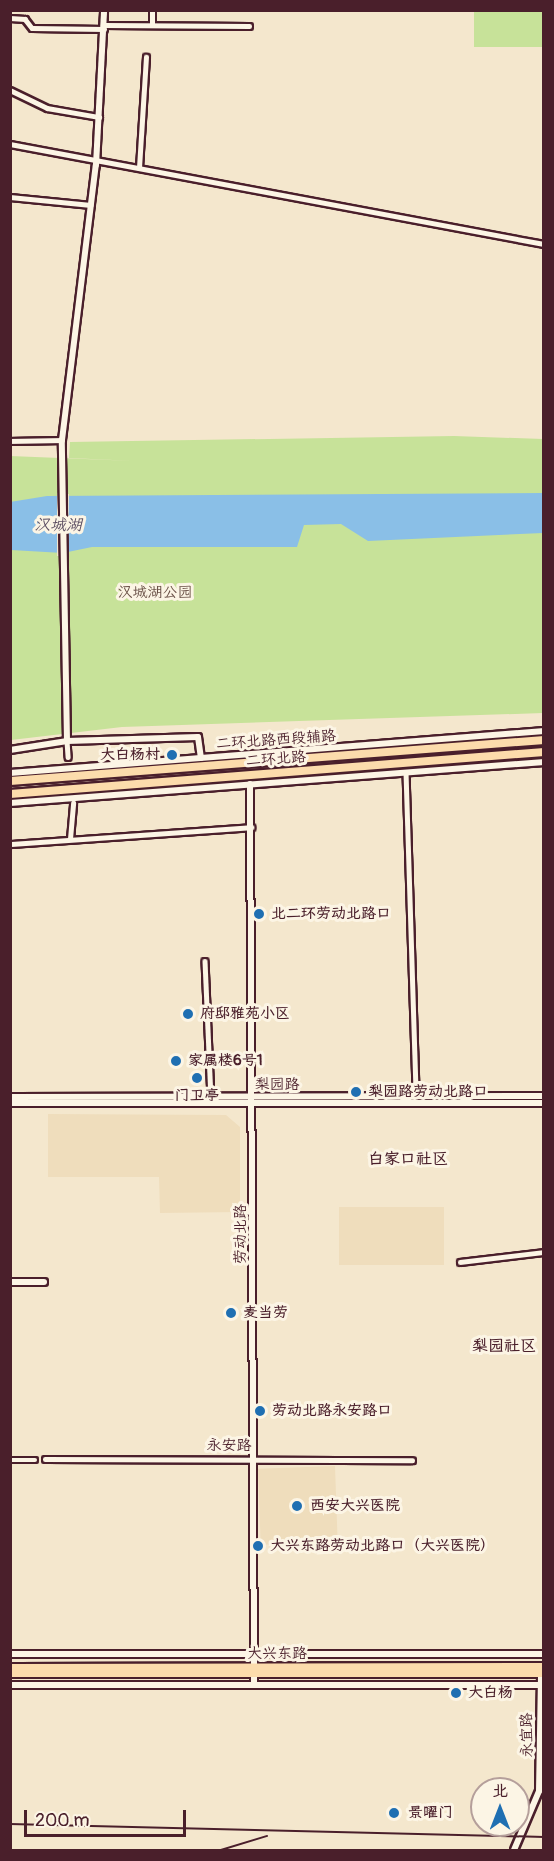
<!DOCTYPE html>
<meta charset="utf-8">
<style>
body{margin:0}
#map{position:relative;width:554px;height:1861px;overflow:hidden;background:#f4e7cd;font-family:Pangolin,"LXGW WenKai TC",sans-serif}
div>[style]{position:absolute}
.built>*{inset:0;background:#efddbc;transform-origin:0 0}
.green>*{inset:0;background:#c7e299;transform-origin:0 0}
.water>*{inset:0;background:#8abfe7}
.pier>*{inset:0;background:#f4e7cd}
.street-tunnel>*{height:4.5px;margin-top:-2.25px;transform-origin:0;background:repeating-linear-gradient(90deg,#d2bfad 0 4.5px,transparent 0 6.5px)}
.roads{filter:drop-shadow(2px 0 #4a1f2b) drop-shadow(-2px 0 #4a1f2b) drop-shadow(0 2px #4a1f2b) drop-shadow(0 -2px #4a1f2b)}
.street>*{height:4.5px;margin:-2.25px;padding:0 2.25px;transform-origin:2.25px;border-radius:2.25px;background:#fcf5e5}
.secondary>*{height:6px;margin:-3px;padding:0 3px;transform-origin:3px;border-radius:3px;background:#fcf5e5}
.primary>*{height:7px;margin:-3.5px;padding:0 3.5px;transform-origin:3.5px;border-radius:3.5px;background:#fcdcac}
.highway>*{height:8px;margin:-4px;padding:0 4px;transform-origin:4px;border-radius:4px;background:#fcdcac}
.rail>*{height:1.5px;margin:-0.75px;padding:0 0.75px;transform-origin:0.75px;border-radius:0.75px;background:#4a1f2b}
.dots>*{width:16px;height:16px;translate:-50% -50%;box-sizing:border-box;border:3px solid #fcf5e5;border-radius:50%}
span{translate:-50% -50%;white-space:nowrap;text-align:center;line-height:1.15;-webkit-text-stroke:6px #fcf5e5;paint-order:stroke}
.park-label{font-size:15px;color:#695046}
.street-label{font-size:15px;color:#4a1f2b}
.poi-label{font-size:15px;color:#4a1f2b;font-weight:700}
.right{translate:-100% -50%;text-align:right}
.left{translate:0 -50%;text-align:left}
.water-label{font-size:16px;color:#5d4f63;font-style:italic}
.neighbourhood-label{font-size:16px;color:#4a1f2b;font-weight:700}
.frame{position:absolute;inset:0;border:12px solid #4a1f2b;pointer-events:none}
.north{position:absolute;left:470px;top:1777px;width:60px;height:60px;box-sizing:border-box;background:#fcf5e5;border:2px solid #b59f9b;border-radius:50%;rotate:0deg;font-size:16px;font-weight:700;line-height:24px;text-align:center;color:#4a1f2b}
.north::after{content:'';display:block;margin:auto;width:21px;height:27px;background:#1f6fb2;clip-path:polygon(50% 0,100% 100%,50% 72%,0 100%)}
.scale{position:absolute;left:24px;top:1810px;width:162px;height:27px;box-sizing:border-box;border:3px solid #4a1f2b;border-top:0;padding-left:8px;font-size:18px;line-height:21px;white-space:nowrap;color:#4a1f2b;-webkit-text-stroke:4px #fcf5e5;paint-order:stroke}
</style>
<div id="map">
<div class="built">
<div style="clip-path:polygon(48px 1114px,226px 1115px,240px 1127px,240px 1212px,160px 1213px,159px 1177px,48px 1177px)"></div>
<div style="left:339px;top:1207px;width:105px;height:58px"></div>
<div style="left:335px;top:1466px;width:76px;height:77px;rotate:88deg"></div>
</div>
<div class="green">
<div style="left:474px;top:11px;width:69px;height:36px"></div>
<div style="clip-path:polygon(454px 436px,543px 439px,543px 713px,122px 727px,11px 740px,10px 456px,135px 461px,69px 458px,70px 442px)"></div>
</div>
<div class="water">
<div style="clip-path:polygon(543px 493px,543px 533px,368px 541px,341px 524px,304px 525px,297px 547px,92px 547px,63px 553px,11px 550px,10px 502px,47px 496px)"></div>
</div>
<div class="pier">
<div style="clip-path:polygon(57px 493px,69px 494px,68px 555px,63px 556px,57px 556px)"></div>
</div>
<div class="street-tunnel">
<div style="left:68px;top:757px;width:44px;rotate:83.5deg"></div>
</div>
<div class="roads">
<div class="street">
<div style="left:10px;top:18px;width:15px;rotate:4deg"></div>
<div style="left:25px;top:19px;width:11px;rotate:52deg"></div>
<div style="left:32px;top:28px;width:72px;rotate:0.8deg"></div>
<div style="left:104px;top:25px;width:145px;rotate:0.4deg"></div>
<div style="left:152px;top:25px;width:15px;rotate:-90deg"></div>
<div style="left:10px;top:90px;width:41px;rotate:25.9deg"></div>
<div style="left:47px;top:108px;width:53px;rotate:9.8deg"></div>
<div style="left:10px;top:144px;width:543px;rotate:10.61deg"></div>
<div style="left:139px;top:168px;width:111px;rotate:-86.4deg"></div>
<div style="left:10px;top:197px;width:81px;rotate:5.6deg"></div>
<div style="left:10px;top:441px;width:52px;rotate:-1.1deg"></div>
<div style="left:67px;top:741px;width:16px;rotate:86deg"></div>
<div style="left:406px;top:772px;width:324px;rotate:88.2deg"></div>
<div style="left:70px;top:839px;width:36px;rotate:-85deg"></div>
<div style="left:10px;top:844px;width:242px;rotate:-4deg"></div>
<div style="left:205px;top:961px;width:135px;rotate:87.5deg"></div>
<div style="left:460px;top:1262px;width:85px;rotate:-6.8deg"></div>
<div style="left:45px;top:1459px;width:367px;rotate:0.2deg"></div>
<div style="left:10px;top:1460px;width:25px"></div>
</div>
<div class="secondary">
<div style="left:67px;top:741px;width:301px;rotate:-91deg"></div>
<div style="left:62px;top:440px;width:277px;rotate:-83deg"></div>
<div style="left:96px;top:165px;width:155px;rotate:-87deg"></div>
<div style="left:10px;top:750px;width:58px;rotate:-9deg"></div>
<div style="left:67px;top:741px;width:131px;rotate:-1.7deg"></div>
<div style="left:198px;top:737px;width:21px;rotate:82deg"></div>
<div style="left:10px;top:773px;width:536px;rotate:-4.5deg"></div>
<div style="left:250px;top:784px;width:901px;rotate:89.75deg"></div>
<div style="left:10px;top:803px;width:536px;rotate:-4.39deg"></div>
<div style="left:10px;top:1097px;width:534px;rotate:-0.11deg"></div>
<div style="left:10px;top:1103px;width:534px"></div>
<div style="left:10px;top:1282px;width:34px"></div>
<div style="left:10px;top:1654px;width:534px"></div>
<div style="left:10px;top:1685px;width:534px"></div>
<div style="left:514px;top:1850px;width:64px;rotate:-67deg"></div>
<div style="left:539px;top:1791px;width:120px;rotate:-89deg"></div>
</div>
<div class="primary">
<div style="left:10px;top:1667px;width:534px;rotate:-0.11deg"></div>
<div style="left:10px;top:1673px;width:534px"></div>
</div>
<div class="highway">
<div style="left:10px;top:781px;width:536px;rotate:-4.39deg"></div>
<div style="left:10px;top:794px;width:536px;rotate:-4.5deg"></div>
</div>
</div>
<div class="rail">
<div style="left:10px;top:1824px;width:534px;rotate:1.39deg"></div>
<div style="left:221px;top:1850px;width:48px;rotate:-16.9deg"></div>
</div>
<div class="dots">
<div style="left:172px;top:755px;background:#1f6fb2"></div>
<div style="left:259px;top:914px;background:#1f6fb2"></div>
<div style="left:188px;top:1014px;background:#1f6fb2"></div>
<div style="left:176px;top:1061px;background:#1f6fb2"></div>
<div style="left:197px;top:1078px;background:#1f6fb2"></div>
<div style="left:356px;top:1092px;background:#1f6fb2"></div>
<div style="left:231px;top:1313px;background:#1f6fb2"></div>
<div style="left:260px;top:1411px;background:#1f6fb2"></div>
<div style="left:297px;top:1506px;background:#1f6fb2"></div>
<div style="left:258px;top:1546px;background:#1f6fb2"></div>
<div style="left:456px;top:1693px;background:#1f6fb2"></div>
<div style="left:394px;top:1813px;background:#1f6fb2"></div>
</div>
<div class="park-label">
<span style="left:155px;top:593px">汉城湖公园</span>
</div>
<div class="street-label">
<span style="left:276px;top:740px;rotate:-4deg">二环北路西段辅路</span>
<span style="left:276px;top:759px;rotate:-4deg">二环北路</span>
<span style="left:277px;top:1085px">梨园路</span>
<span style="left:241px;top:1234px;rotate:-90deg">劳动北路</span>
<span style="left:229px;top:1446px">永安路</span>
<span style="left:277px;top:1654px">大兴东路</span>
<span style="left:527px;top:1735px;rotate:-91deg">永宜路</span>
</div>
<div class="poi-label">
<span class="right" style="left:160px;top:755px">大白杨村</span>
<span class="left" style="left:271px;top:914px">北二环劳动北路口</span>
<span class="left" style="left:200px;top:1014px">府邸雅苑小区</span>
<span class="left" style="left:188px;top:1061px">家属楼6号1</span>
<span class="left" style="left:368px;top:1092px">梨园路劳动北路口</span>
<span style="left:197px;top:1096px">门卫亭</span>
<span class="left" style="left:243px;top:1313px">麦当劳</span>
<span class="left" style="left:272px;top:1411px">劳动北路永安路口</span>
<span class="left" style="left:310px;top:1506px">西安大兴医院</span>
<span class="left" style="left:270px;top:1546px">大兴东路劳动北路口（大兴医院）</span>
<span class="left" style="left:468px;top:1693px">大白杨</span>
<span class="left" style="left:408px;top:1813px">景曜门</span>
</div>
<div class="water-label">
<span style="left:58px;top:525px">汉城湖</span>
</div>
<div class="neighbourhood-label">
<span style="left:408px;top:1159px">白家口社区</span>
<span style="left:504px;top:1346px">梨园社区</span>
</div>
<div class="frame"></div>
<div class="north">北</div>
<div class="scale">200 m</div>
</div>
